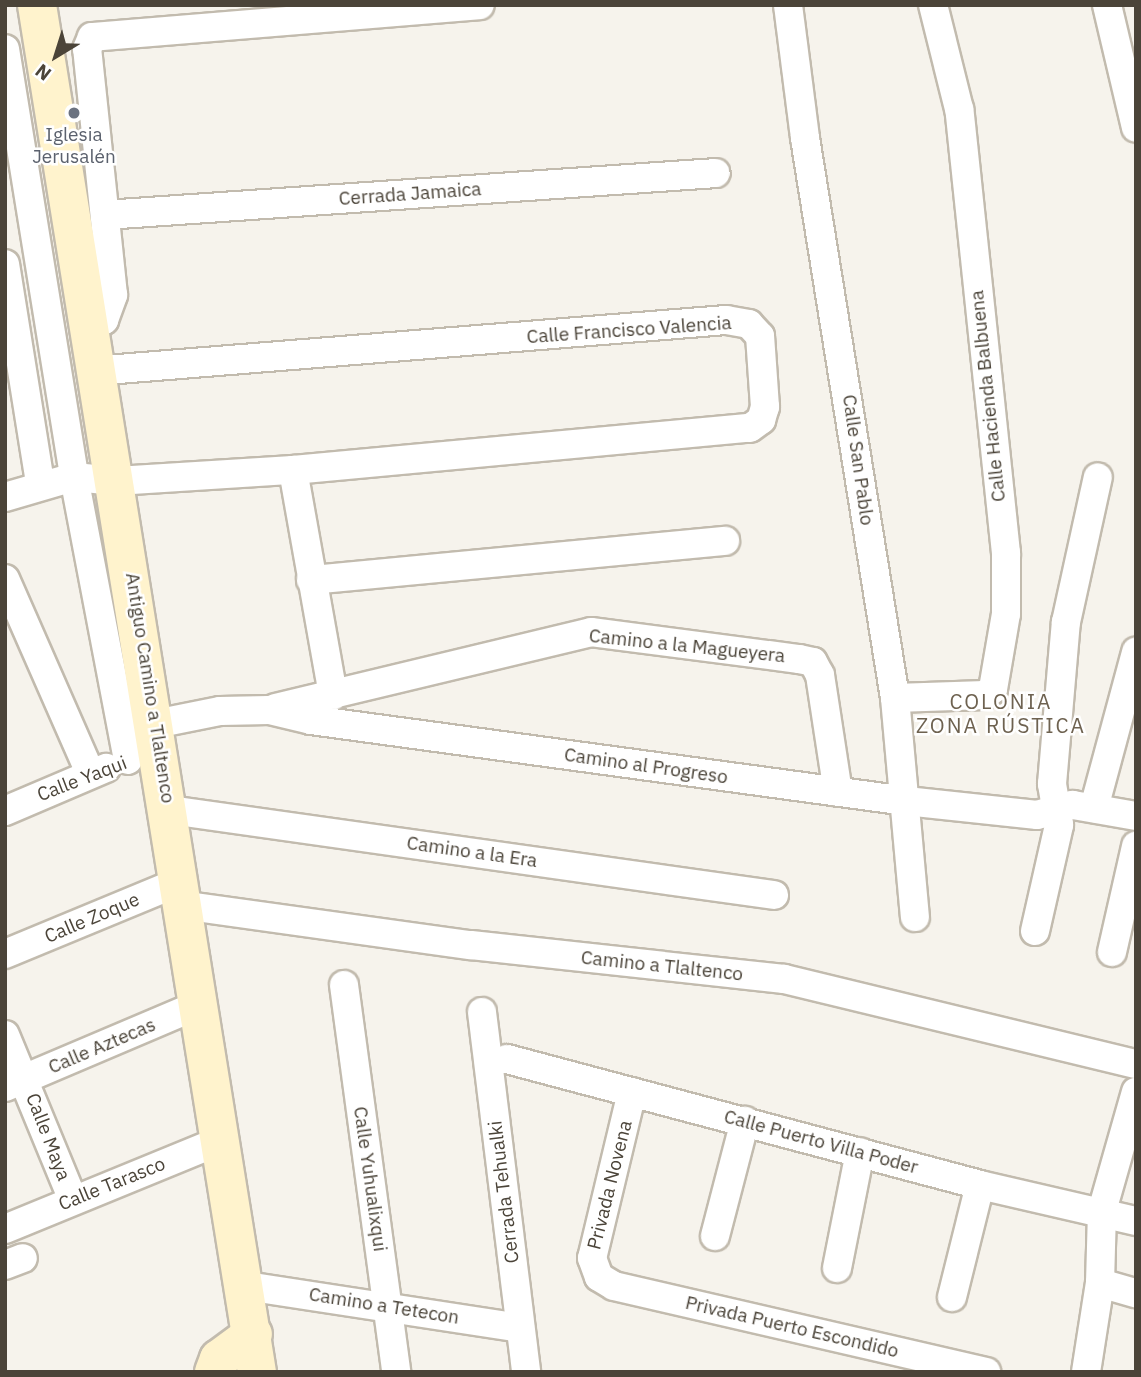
<!DOCTYPE html>
<meta charset="utf-8">
<style>
body{margin:0}
#map{position:relative;width:1141px;height:1377px;overflow:hidden;background:#f6f3ec;font-family:"IBM Plex Sans",sans-serif}
div>[style]{position:absolute}
.roads{filter:drop-shadow(2px 0 #c2bbae) drop-shadow(-2px 0 #c2bbae) drop-shadow(0 2px #c2bbae) drop-shadow(0 -2px #c2bbae)}
.street>*{height:28px;margin:-14px;padding:0 14px;transform-origin:14px;border-radius:14px;background:#fff}
.secondary>*{height:38px;margin:-19px;padding:0 19px;transform-origin:19px;border-radius:19px;background:#fff3cd}
.dots>*{width:19px;height:19px;translate:-50% -50%;box-sizing:border-box;border:4px solid #fff;border-radius:50%}
span{translate:-50% -50%;white-space:nowrap;text-align:center;line-height:1.15;-webkit-text-stroke:5px #fff;paint-order:stroke}
.worship-label{font-size:19px;color:#5b616d}
.street-label{font-size:19px;color:#4b4439}
.neighbourhood-label{font-size:21px;color:#6e6250;letter-spacing:2px}
.frame{position:absolute;inset:0;border:7px solid #4b4439;pointer-events:none}
.north{position:absolute;left:21px;top:21px;width:70px;height:70px;-webkit-text-stroke:5px #fff;paint-order:stroke;rotate:218deg;font-size:19px;font-weight:700;line-height:28px;text-align:center;color:#4b4439}
.north::after{content:'';display:block;margin:auto;width:24px;height:32px;background:#4b4439;clip-path:polygon(50% 0,100% 100%,50% 72%,0 100%)}
</style>
<div id="map">
<div class="roads">
<div class="street">
<div style="left:788px;top:5px;width:134px;rotate:82.7deg"></div>
<div style="left:805px;top:138px;width:567px;rotate:80.87deg"></div>
<div style="left:895px;top:698px;width:220px;rotate:84.8deg"></div>
<div style="left:1107px;top:5px;width:126px;rotate:76.7deg"></div>
<div style="left:5px;top:49px;width:434px;rotate:80.8deg"></div>
<div style="left:74px;top:477px;width:288px;rotate:79.2deg"></div>
<div style="left:105px;top:215px;width:612px;rotate:-3.93deg"></div>
<div style="left:5px;top:264px;width:222px;rotate:80.9deg"></div>
<div style="left:87px;top:328px;width:19px;rotate:-25deg"></div>
<div style="left:104px;top:320px;width:27px;rotate:-70deg"></div>
<div style="left:113px;top:295px;width:247px;rotate:-96deg"></div>
<div style="left:87px;top:49px;width:13px;rotate:-67deg"></div>
<div style="left:92px;top:37px;width:389px;rotate:-4.7deg"></div>
<div style="left:293px;top:470px;width:229px;rotate:79.9deg"></div>
<div style="left:5px;top:497px;width:72px;rotate:-16.2deg"></div>
<div style="left:74px;top:477px;width:42px;rotate:5.4deg"></div>
<div style="left:116px;top:481px;width:177px;rotate:-3.6deg"></div>
<div style="left:293px;top:470px;width:459px;rotate:-5.3deg"></div>
<div style="left:750px;top:428px;width:14px;rotate:-36deg"></div>
<div style="left:761px;top:420px;width:14px;rotate:-73deg"></div>
<div style="left:765px;top:407px;width:71px;rotate:-94deg"></div>
<div style="left:760px;top:336px;width:16px;rotate:-133deg"></div>
<div style="left:749px;top:324px;width:23px;rotate:-170deg"></div>
<div style="left:726px;top:320px;width:634px;rotate:175.39deg"></div>
<div style="left:5px;top:579px;width:212px;rotate:66.3deg"></div>
<div style="left:311px;top:580px;width:416px;rotate:-5.4deg"></div>
<div style="left:895px;top:698px;width:90px;rotate:-1.9deg"></div>
<div style="left:985px;top:695px;width:10px;rotate:-37deg"></div>
<div style="left:993px;top:689px;width:76px;rotate:-80.2deg"></div>
<div style="left:1006px;top:614px;width:61px;rotate:-90deg"></div>
<div style="left:1006px;top:553px;width:446px;rotate:-96deg"></div>
<div style="left:959px;top:109px;width:107px;rotate:-104deg"></div>
<div style="left:275px;top:708px;width:325px;rotate:-13.5deg"></div>
<div style="left:591px;top:632px;width:210px;rotate:7.4deg"></div>
<div style="left:799px;top:659px;width:14px;rotate:12deg"></div>
<div style="left:813px;top:662px;width:15px;rotate:62deg"></div>
<div style="left:820px;top:675px;width:118px;rotate:81.3deg"></div>
<div style="left:155px;top:724px;width:66px;rotate:-11.3deg"></div>
<div style="left:220px;top:711px;width:49px;rotate:-1.2deg"></div>
<div style="left:269px;top:710px;width:43px;rotate:13.4deg"></div>
<div style="left:311px;top:720px;width:600px;rotate:7.75deg"></div>
<div style="left:906px;top:801px;width:132px;rotate:6.1deg"></div>
<div style="left:1037px;top:815px;width:37px;rotate:-16deg"></div>
<div style="left:1073px;top:805px;width:64px;rotate:9.9deg"></div>
<div style="left:1094px;top:808px;width:162px;rotate:-74.9deg"></div>
<div style="left:170px;top:810px;width:610px;rotate:8.01deg"></div>
<div style="left:5px;top:811px;width:110px;rotate:-23.1deg"></div>
<div style="left:181px;top:905px;width:293px;rotate:7.9deg"></div>
<div style="left:471px;top:945px;width:315px;rotate:6.2deg"></div>
<div style="left:784px;top:979px;width:362px;rotate:13.6deg"></div>
<div style="left:1035px;top:931px;width:109px;rotate:-77.2deg"></div>
<div style="left:1059px;top:825px;width:42px;rotate:-99.7deg"></div>
<div style="left:1052px;top:784px;width:163px;rotate:-85.1deg"></div>
<div style="left:1066px;top:622px;width:148px;rotate:-77.6deg"></div>
<div style="left:1112px;top:952px;width:109px;rotate:-77.2deg"></div>
<div style="left:5px;top:954px;width:188px;rotate:-22.5deg"></div>
<div style="left:344px;top:985px;width:390px;rotate:82.3deg"></div>
<div style="left:482px;top:1012px;width:363px;rotate:83deg"></div>
<div style="left:5px;top:1035px;width:178px;rotate:67.6deg"></div>
<div style="left:507px;top:1059px;width:489px;rotate:14.9deg"></div>
<div style="left:980px;top:1185px;width:160px;rotate:13deg"></div>
<div style="left:5px;top:1087px;width:210px;rotate:-23deg"></div>
<div style="left:632px;top:1092px;width:171px;rotate:103.5deg"></div>
<div style="left:592px;top:1258px;width:20px;rotate:70deg"></div>
<div style="left:599px;top:1277px;width:17px;rotate:31deg"></div>
<div style="left:614px;top:1286px;width:382px;rotate:13deg"></div>
<div style="left:5px;top:1229px;width:232px;rotate:-22.3deg"></div>
<div style="left:715px;top:1236px;width:119px;rotate:-75.4deg"></div>
<div style="left:5px;top:1265px;width:19px;rotate:-21deg"></div>
<div style="left:837px;top:1268px;width:118px;rotate:-78.8deg"></div>
<div style="left:1100px;top:1283px;width:37px;rotate:16deg"></div>
<div style="left:246px;top:1286px;width:277px;rotate:8.7deg"></div>
<div style="left:952px;top:1297px;width:115px;rotate:-76deg"></div>
<div style="left:1086px;top:1372px;width:90px;rotate:-81.1deg"></div>
<div style="left:1100px;top:1283px;width:72px;rotate:-88.4deg"></div>
<div style="left:1102px;top:1211px;width:124px;rotate:-74.1deg"></div>
</div>
<div class="secondary">
<div style="left:37px;top:5px;width:1385px;rotate:80.86deg"></div>
<div style="left:214px;top:1372px;width:14px;rotate:-69deg"></div>
<div style="left:219px;top:1359px;width:42px;rotate:-36.3deg"></div>
</div>
</div>
<div class="dots">
<div style="left:74px;top:113px;background:#6b7280"></div>
</div>
<div class="worship-label">
<span style="left:74px;top:146px">Iglesia<br>Jerusalén</span>
</div>
<div class="street-label">
<span style="left:410px;top:194px;rotate:-4deg">Cerrada Jamaica</span>
<span style="left:629px;top:330px;rotate:-4deg">Calle Francisco Valencia</span>
<span style="left:988px;top:396px;rotate:-96deg">Calle Hacienda Balbuena</span>
<span style="left:858px;top:460px;rotate:82deg">Calle San Pablo</span>
<span style="left:687px;top:646px;rotate:6deg">Camino a la Magueyera</span>
<span style="left:150px;top:688px;rotate:81deg">Antiguo Camino a Tlaltenco</span>
<span style="left:646px;top:766px;rotate:8deg">Camino al Progreso</span>
<span style="left:82px;top:779px;rotate:-21deg">Calle Yaqui</span>
<span style="left:472px;top:852px;rotate:8deg">Camino a la Era</span>
<span style="left:92px;top:918px;rotate:-23deg">Calle Zoque</span>
<span style="left:662px;top:966px;rotate:6deg">Camino a Tlaltenco</span>
<span style="left:102px;top:1046px;rotate:-23deg">Calle Aztecas</span>
<span style="left:48px;top:1137px;rotate:69deg">Calle Maya</span>
<span style="left:821px;top:1142px;rotate:15deg">Calle Puerto Villa Poder</span>
<span style="left:370px;top:1179px;rotate:82deg">Calle Yuhualixqui</span>
<span style="left:112px;top:1184px;rotate:-22deg">Calle Tarasco</span>
<span style="left:610px;top:1185px;rotate:-76deg">Privada Novena</span>
<span style="left:504px;top:1192px;rotate:-97deg">Cerrada Tehualki</span>
<span style="left:384px;top:1306px;rotate:9deg">Camino a Tetecon</span>
<span style="left:792px;top:1327px;rotate:13deg">Privada Puerto Escondido</span>
</div>
<div class="neighbourhood-label">
<span style="left:1001px;top:713px">COLONIA<br>ZONA RÚSTICA</span>
</div>
<div class="frame"></div>
<div class="north">N</div>
</div>
